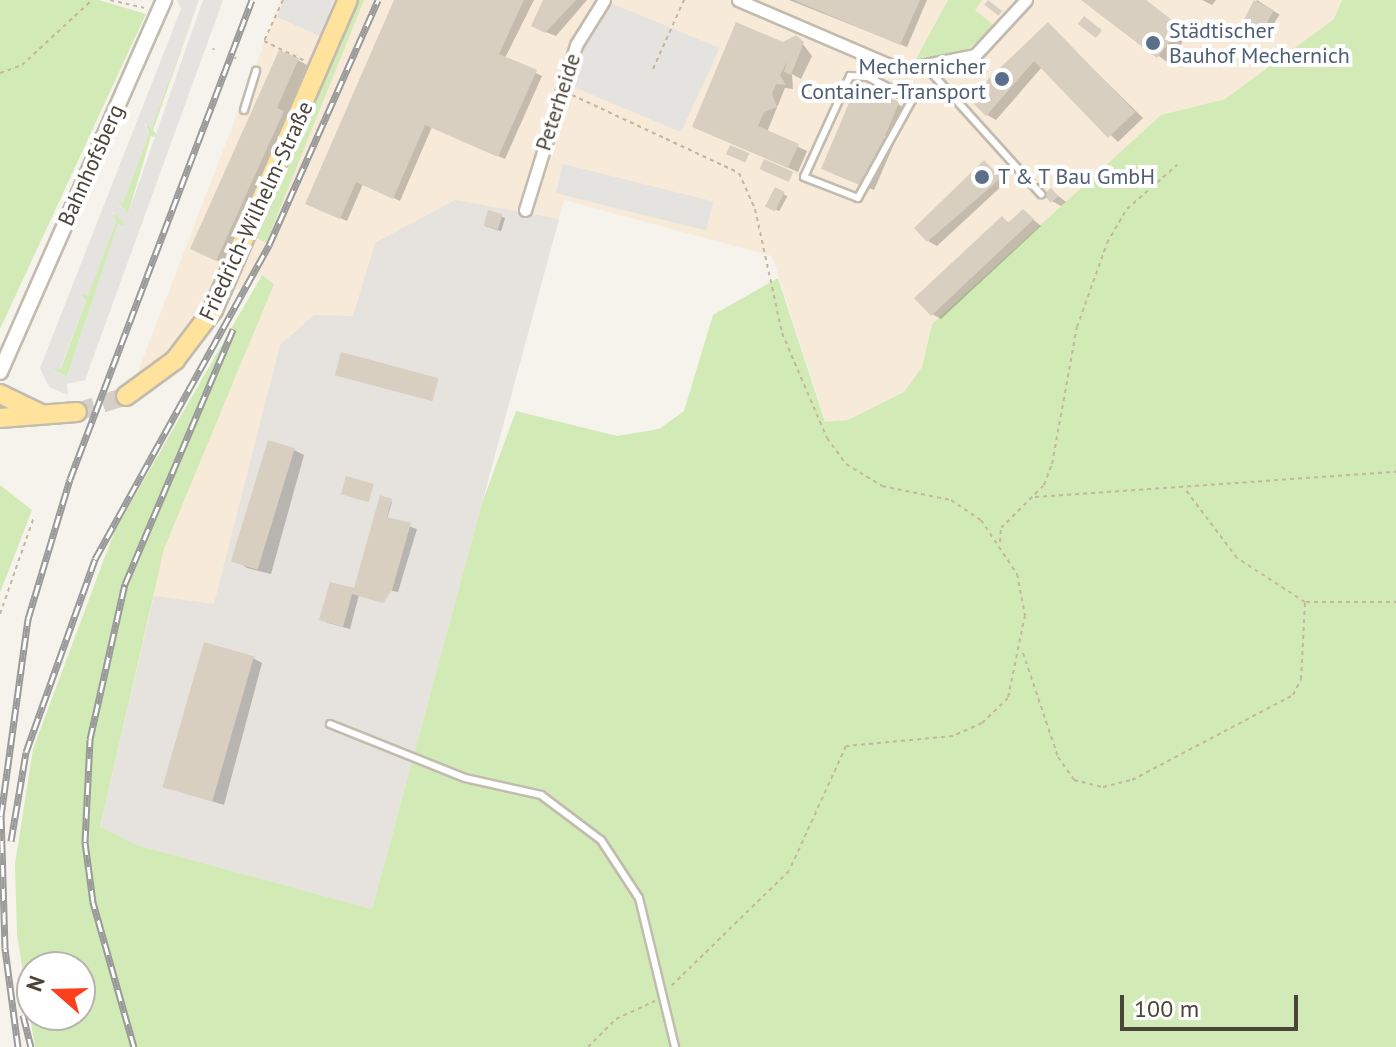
<!DOCTYPE html>
<meta charset="utf-8">
<style>
body{margin:0}
#map{position:relative;width:1396px;height:1047px;overflow:hidden;background:#f6f3ec;font-family:"PT Sans",sans-serif}
div>[style]{position:absolute}
.commercial>*{inset:0;background:#f7ead8}
.industrial>*{inset:0;background:#e6e2dd}
.green>*{inset:0;background:#d2eab5}
.parking>*{inset:0;background:#e5e3e0;transform-origin:0 0}
.shadow>*{inset:0;background:#0003;transform-origin:0 0}
.building>*{inset:0;background:#d8cfc1;transform-origin:0 0}
.primary-tunnel>*{height:18px;margin-top:-9px;transform-origin:0;background:repeating-linear-gradient(90deg,#d4d0c8 0 18px,transparent 0 27px)}
.path>*{height:2px;margin-top:-1px;transform-origin:0;background:repeating-linear-gradient(90deg,#c4b79f 0 4px,transparent 0 8px)}
.roads{filter:drop-shadow(2px 0 #c2bbae) drop-shadow(-2px 0 #c2bbae) drop-shadow(0 2px #c2bbae) drop-shadow(0 -2px #c2bbae)}
.service>*{height:6px;margin:-3px;padding:0 3px;transform-origin:3px;border-radius:3px;background:#fff}
.minor>*{height:11px;margin:-5.5px;padding:0 5.5px;transform-origin:5.5px;border-radius:5.5px;background:#fff}
.tertiary>*{height:14px;margin:-7px;padding:0 7px;transform-origin:7px;border-radius:7px;background:#fff}
.primary>*{height:18px;margin:-9px;padding:0 9px;transform-origin:9px;border-radius:9px;background:#ffe39c}
.rail>*{height:7px;margin-top:-3.5px;transform-origin:0;background:repeating-linear-gradient(90deg,#fff 0 12px,#9a9a9a 0 24px);box-sizing:border-box;border-block:2px solid #9a9a9a}
.dots>*{width:22px;height:22px;translate:-50% -50%;box-sizing:border-box;border:4px solid #fff;border-radius:50%}
span{translate:-50% -50%;white-space:nowrap;text-align:center;line-height:1.15;-webkit-text-stroke:8px #fff;paint-order:stroke}
.service-label{font-size:22px;color:#4e5e75}
.left{translate:0 -50%;text-align:left}
.right{translate:-100% -50%;text-align:right}
.street-label{font-size:22px;color:#4b4439}
.north{position:absolute;left:16px;top:951px;width:80px;height:80px;box-sizing:border-box;background:#fff;border:2px solid #b7b4b0;border-radius:50%;rotate:290deg;font-size:22px;font-weight:700;line-height:32px;text-align:center;color:#4b4439}
.north::after{content:'';display:block;margin:auto;width:28px;height:36px;background:#fc3f1d;clip-path:polygon(50% 0,100% 100%,50% 72%,0 100%)}
.scale{position:absolute;left:1120px;top:995px;width:178px;height:36px;box-sizing:border-box;border:4px solid #4b4439;border-top:0;padding-left:10px;font-size:24px;line-height:28px;white-space:nowrap;color:#4b4439;-webkit-text-stroke:6px #fff;paint-order:stroke}
</style>
<div id="map">
<div class="commercial">
<div style="clip-path:polygon(281px 0,948px 0,916px 60px,929px 62px,995px 27px,974px 10px,982px 0,1342px 0,1334px 19px,1225px 99px,1161px 115px,932px 324px,922px 367px,904px 392px,848px 420px,826px 423px,772px 256px,564px 200px,391px 837px,100px 808px,164px 549px,274px 283px,262px 275px,201px 311px,171px 351px,135px 379px)"></div>
</div>
<div class="industrial">
<div style="clip-path:polygon(455px 200px,559px 219px,372px 909px,137px 845px,100px 828px,154px 596px,214px 604px,280px 345px,314px 315px,353px 316px,375px 243px)"></div>
</div>
<div class="green">
<div style="clip-path:polygon(0 0,99px 0,146px 14px,0 329px)"></div>
<div style="clip-path:polygon(199px 0,153px 130px,160px 138px,151px 136px,128px 214px,116px 199px,123px 202px,149px 133px,145px 122px,151px 128px)"></div>
<div style="clip-path:polygon(359px 0,364px 0,266px 243px,257px 238px)"></div>
<div style="clip-path:polygon(948px 0,982px 0,975px 10px,996px 27px,963px 53px,915px 61px)"></div>
<div style="clip-path:polygon(evenodd,1342px 0,1396px 0,1396px 1047px,35px 1047px,17px 935px,15px 864px,33px 749px,115px 530px,262px 275px,274px 284px,164px 549px,100px 827px,137px 845px,372px 909px,482px 503px,516px 411px,617px 436px,659px 429px,684px 411px,713px 315px,778px 278px,825px 422px,848px 420px,904px 392px,922px 367px,932px 324px,1161px 115px,1225px 99px,1334px 19px,1342px 0,32px 967px,80px 967px,80px 1015px,32px 1015px,32px 967px)"></div>
<div style="clip-path:polygon(115px 213px,127px 226px,118px 225px,67px 377px,52px 368px,61px 368px,86px 301px,80px 294px,88px 295px)"></div>
<div style="clip-path:polygon(0 485px,32px 510px,0 593px)"></div>
</div>
<div class="parking">
<div style="clip-path:polygon(evenodd,177px 0,199px 0,151px 129px,144px 123px,149px 133px,123px 203px,116px 199px,128px 214px,203px 0,223px 0,85px 380px,67px 384px,68px 395px,49px 387px,40px 368px,181px 9px,177px 0,113px 212px,127px 226px,118px 224px,67px 377px,52px 368px,60px 369px,86px 301px,80px 294px,88px 296px,116px 222px,113px 212px)"></div>
<div style="clip-path:polygon(284px 0,333px 0,322px 37px,277px 17px)"></div>
<div style="clip-path:polygon(613px 4px,720px 48px,681px 132px,569px 85px,591px 30px)"></div>
<div style="left:563px;top:164px;width:155px;height:30px;rotate:14deg"></div>
</div>
<div class="shadow">
<div style="clip-path:polygon(397px 0,534px 0,505px 58px,542px 76px,505px 159px,432px 127px,400px 201px,363px 184px,347px 221px,314px 207px)"></div>
<div style="clip-path:polygon(545px 0,587px 0,556px 36px,543px 31px)"></div>
<div style="clip-path:polygon(789px 0,927px 0,907px 47px)"></div>
<div style="clip-path:polygon(1084px 0,1145px 0,1189px 34px,1167px 62px)"></div>
<div style="clip-path:polygon(1202px 0,1216px 0,1212px 5px)"></div>
<div style="left:1257px;top:0;width:27px;height:31px;rotate:33deg"></div>
<div style="clip-path:polygon(1048px 25px,1143px 118px,1118px 142px,1042px 67px,996px 120px,987px 115px)"></div>
<div style="clip-path:polygon(799px 39px,812px 56px,801px 79px,792px 74px,793px 89px,785px 88px,767px 132px,807px 151px,798px 172px,704px 131px,783px 44px)"></div>
<div style="clip-path:polygon(298px 60px,307px 65px,286px 114px,292px 118px,226px 265px,202px 253px)"></div>
<div style="clip-path:polygon(898px 104px,904px 108px,892px 137px,877px 134px,894px 144px,874px 190px,834px 174px)"></div>
<div style="clip-path:polygon(985px 163px,1006px 182px,937px 246px,928px 241px)"></div>
<div style="left:776px;top:190px;width:13px;height:17px;rotate:29deg"></div>
<div style="clip-path:polygon(1052px 191px,1066px 202px,1061px 206px,1052px 201px)"></div>
<div style="clip-path:polygon(1023px 211px,1041px 226px,941px 319px,932px 314px,1002px 218px,1011px 224px)"></div>
<div style="left:490px;top:213px;width:16px;height:14px;rotate:18deg"></div>
<div style="clip-path:polygon(294px 450px,304px 455px,271px 574px,247px 568px,238px 562px)"></div>
<div style="clip-path:polygon(381px 497px,392px 502px,387px 519px,417px 529px,398px 592px,387px 590px,384px 602px,359px 595px,350px 629px,328px 623px,322px 619px,355px 591px)"></div>
<div style="clip-path:polygon(253px 658px,262px 663px,224px 805px,167px 787px)"></div>
</div>
<div class="building">
<div style="clip-path:polygon(394px 0,524px 0,499px 54px,537px 70px,498px 157px,425px 125px,393px 199px,356px 182px,340px 219px,305px 204px)"></div>
<div style="clip-path:polygon(543px 0,576px 0,545px 33px,531px 26px)"></div>
<div style="clip-path:polygon(794px 0,920px 0,900px 45px)"></div>
<div style="left:988px;top:0;width:18px;height:6px;rotate:38deg"></div>
<div style="clip-path:polygon(1081px 0,1146px 0,1181px 27px,1157px 58px)"></div>
<div style="left:1254px;top:0;width:22px;height:31px;rotate:27deg"></div>
<div style="left:1084px;top:16px;width:23px;height:10px;rotate:38deg"></div>
<div style="clip-path:polygon(736px 22px,783px 42px,796px 35px,804px 42px,791px 75px,784px 72px,787px 61px,780px 75px,786px 85px,776px 84px,772px 94px,777px 107px,764px 112px,758px 126px,799px 144px,788px 168px,692px 127px)"></div>
<div style="clip-path:polygon(1048px 22px,1135px 112px,1108px 138px,1034px 61px,986px 116px,974px 104px,983px 96px,977px 90px)"></div>
<div style="clip-path:polygon(279px 50px,299px 58px,277px 108px,284px 111px,216px 261px,190px 249px)"></div>
<div style="left:857px;top:84px;width:46px;height:92px;rotate:23deg"></div>
<div style="left:730px;top:145px;width:21px;height:10px;rotate:23deg"></div>
<div style="left:764px;top:159px;width:32px;height:11px;rotate:24deg"></div>
<div style="clip-path:polygon(984px 160px,1001px 178px,927px 242px,914px 228px)"></div>
<div style="left:775px;top:187px;width:11px;height:22px;rotate:27deg"></div>
<div style="left:1051px;top:188px;width:11px;height:10px;rotate:49deg"></div>
<div style="clip-path:polygon(1023px 209px,1034px 219px,931px 316px,914px 298px,1002px 216px,1008px 223px)"></div>
<div style="left:488px;top:210px;width:15px;height:16px;rotate:16deg"></div>
<div style="left:341px;top:352px;width:101px;height:24px;rotate:15deg"></div>
<div style="left:268px;top:440px;width:28px;height:127px;rotate:17deg"></div>
<div style="left:346px;top:476px;width:29px;height:19px;rotate:16deg"></div>
<div style="clip-path:polygon(380px 495px,392px 499px,387px 517px,411px 523px,392px 590px,383px 603px,352px 594px,343px 627px,319px 620px,330px 582px,354px 588px)"></div>
<div style="left:204px;top:642px;width:52px;height:151px;rotate:16deg"></div>
</div>
<div class="primary-tunnel">
<div style="left:77px;top:412px;width:52px;rotate:-18.1deg"></div>
</div>
<div class="path">
<div style="left:110px;top:0;width:35px;rotate:13deg"></div>
<div style="left:283px;top:0;width:45px;rotate:114.9deg"></div>
<div style="left:264px;top:41px;width:46px;rotate:26deg"></div>
<div style="left:213px;top:50px;width:2px;rotate:-63deg"></div>
<div style="left:235px;top:59px;width:2px;rotate:-63deg"></div>
<div style="left:653px;top:69px;width:76px;rotate:-65.8deg"></div>
<div style="left:0;top:73px;width:23px;rotate:-20deg"></div>
<div style="left:22px;top:65px;width:96px;rotate:-42.9deg"></div>
<div style="left:572px;top:95px;width:184px;rotate:25deg"></div>
<div style="left:739px;top:173px;width:39px;rotate:66deg"></div>
<div style="left:755px;top:209px;width:127px;rotate:77.7deg"></div>
<div style="left:782px;top:333px;width:114px;rotate:66.8deg"></div>
<div style="left:827px;top:438px;width:32px;rotate:54deg"></div>
<div style="left:846px;top:464px;width:42px;rotate:31.4deg"></div>
<div style="left:882px;top:486px;width:70px;rotate:11.5deg"></div>
<div style="left:951px;top:500px;width:36px;rotate:34deg"></div>
<div style="left:981px;top:520px;width:65px;rotate:56.3deg"></div>
<div style="left:1017px;top:574px;width:42px;rotate:79deg"></div>
<div style="left:1025px;top:615px;width:85px;rotate:101.6deg"></div>
<div style="left:1008px;top:698px;width:36px;rotate:136deg"></div>
<div style="left:982px;top:723px;width:32px;rotate:156deg"></div>
<div style="left:953px;top:736px;width:107px;rotate:174.7deg"></div>
<div style="left:846px;top:746px;width:137px;rotate:114.5deg"></div>
<div style="left:789px;top:871px;width:165px;rotate:135.7deg"></div>
<div style="left:1035px;top:497px;width:362px;rotate:-4deg"></div>
<div style="left:1000px;top:542px;width:14px;rotate:-86deg"></div>
<div style="left:1001px;top:528px;width:61px;rotate:-45deg"></div>
<div style="left:1044px;top:485px;width:22px;rotate:-69deg"></div>
<div style="left:1052px;top:464px;width:139px;rotate:-79.7deg"></div>
<div style="left:1077px;top:327px;width:89px;rotate:-70.3deg"></div>
<div style="left:1107px;top:243px;width:39px;rotate:-60deg"></div>
<div style="left:1127px;top:209px;width:67px;rotate:-41.3deg"></div>
<div style="left:1306px;top:602px;width:90px"></div>
<div style="left:0;top:614px;width:103px;rotate:-70.7deg"></div>
<div style="left:1023px;top:653px;width:110px;rotate:71.4deg"></div>
<div style="left:1058px;top:757px;width:28px;rotate:55deg"></div>
<div style="left:1074px;top:780px;width:30px;rotate:14deg"></div>
<div style="left:1103px;top:787px;width:30px;rotate:-14deg"></div>
<div style="left:1132px;top:780px;width:182px;rotate:-27.8deg"></div>
<div style="left:1293px;top:695px;width:18px;rotate:-63deg"></div>
<div style="left:1301px;top:679px;width:77px;rotate:-87deg"></div>
<div style="left:1305px;top:602px;width:81px;rotate:-147.1deg"></div>
<div style="left:1237px;top:558px;width:86px;rotate:-127deg"></div>
<div style="left:588px;top:1047px;width:40px;rotate:-45deg"></div>
<div style="left:616px;top:1019px;width:43px;rotate:-24.8deg"></div>
</div>
<div class="roads">
<div class="service">
<div style="left:928px;top:69px;width:169px;rotate:47.9deg"></div>
<div style="left:868px;top:77px;width:50px;rotate:27.6deg"></div>
<div style="left:912px;top:100px;width:112px;rotate:118.9deg"></div>
<div style="left:858px;top:198px;width:58px;rotate:-158.7deg"></div>
<div style="left:804px;top:177px;width:111px;rotate:-65.5deg"></div>
<div style="left:850px;top:76px;width:18px;rotate:3deg"></div>
<div style="left:868px;top:77px;width:18px;rotate:-61deg"></div>
<div style="left:244px;top:110px;width:41px;rotate:-72.9deg"></div>
<div style="left:330px;top:724px;width:145px;rotate:21.8deg"></div>
<div style="left:465px;top:778px;width:78px;rotate:12.6deg"></div>
<div style="left:541px;top:795px;width:75px;rotate:36.9deg"></div>
<div style="left:601px;top:840px;width:69px;rotate:56.8deg"></div>
<div style="left:639px;top:898px;width:153px;rotate:76.4deg"></div>
</div>
<div class="minor">
<div style="left:738px;top:0;width:177px;rotate:23.2deg"></div>
<div style="left:901px;top:70px;width:76px;rotate:-11.5deg"></div>
<div style="left:975px;top:55px;width:75px;rotate:-47.2deg"></div>
<div style="left:525px;top:210px;width:173px;rotate:-72.8deg"></div>
<div style="left:576px;top:45px;width:53px;rotate:-58.1deg"></div>
</div>
<div class="tertiary">
<div style="left:0;top:372px;width:407px;rotate:-66.2deg"></div>
</div>
<div class="primary">
<div style="left:0;top:394px;width:46px;rotate:26deg"></div>
<div style="left:126px;top:396px;width:61px;rotate:-36.3deg"></div>
<div style="left:175px;top:360px;width:63px;rotate:-52.8deg"></div>
<div style="left:213px;top:310px;width:338px;rotate:-66.5deg"></div>
<div style="left:0;top:418px;width:77px;rotate:-4.5deg"></div>
</div>
</div>
<div class="rail">
<div style="left:11px;top:841px;width:90px;rotate:-80.4deg"></div>
<div style="left:26px;top:752px;width:205px;rotate:-70.3deg"></div>
<div style="left:95px;top:559px;width:359px;rotate:-61deg"></div>
<div style="left:269px;top:245px;width:268px;rotate:-66deg"></div>
<div style="left:23px;top:1015px;width:33px;rotate:76deg"></div>
<div style="left:18px;top:1047px;width:100px;rotate:-97.5deg"></div>
<div style="left:5px;top:948px;width:132px;rotate:-91.7deg"></div>
<div style="left:1px;top:816px;width:199px;rotate:-82.2deg"></div>
<div style="left:28px;top:619px;width:146px;rotate:-73.3deg"></div>
<div style="left:70px;top:479px;width:512px;rotate:-69.2deg"></div>
<div style="left:134px;top:1047px;width:151px;rotate:-105.8deg"></div>
<div style="left:93px;top:902px;width:61px;rotate:-97.6deg"></div>
<div style="left:85px;top:842px;width:103px;rotate:-87.2deg"></div>
<div style="left:90px;top:739px;width:159px;rotate:-77.3deg"></div>
<div style="left:125px;top:584px;width:277px;rotate:-67deg"></div>
</div>
<div class="dots">
<div style="left:1153px;top:43px;background:#5c6f8a"></div>
<div style="left:1002px;top:79px;background:#5c6f8a"></div>
<div style="left:982px;top:177px;background:#5c6f8a"></div>
</div>
<div class="service-label">
<span class="left" style="left:1169px;top:43px">Städtischer<br>Bauhof Mechernich</span>
<span class="right" style="left:986px;top:79px">Mechernicher<br>Container-Transport</span>
<span class="left" style="left:998px;top:177px">T &amp; T Bau GmbH</span>
</div>
<div class="street-label">
<span style="left:558px;top:102px;rotate:-72deg">Peterheide</span>
<span style="left:91px;top:165px;rotate:-66deg">Bahnhofsberg</span>
<span style="left:256px;top:211px;rotate:-65deg">Friedrich-Wilhelm-Straße</span>
</div>
<div class="north">N</div>
<div class="scale">100 m</div>
</div>
